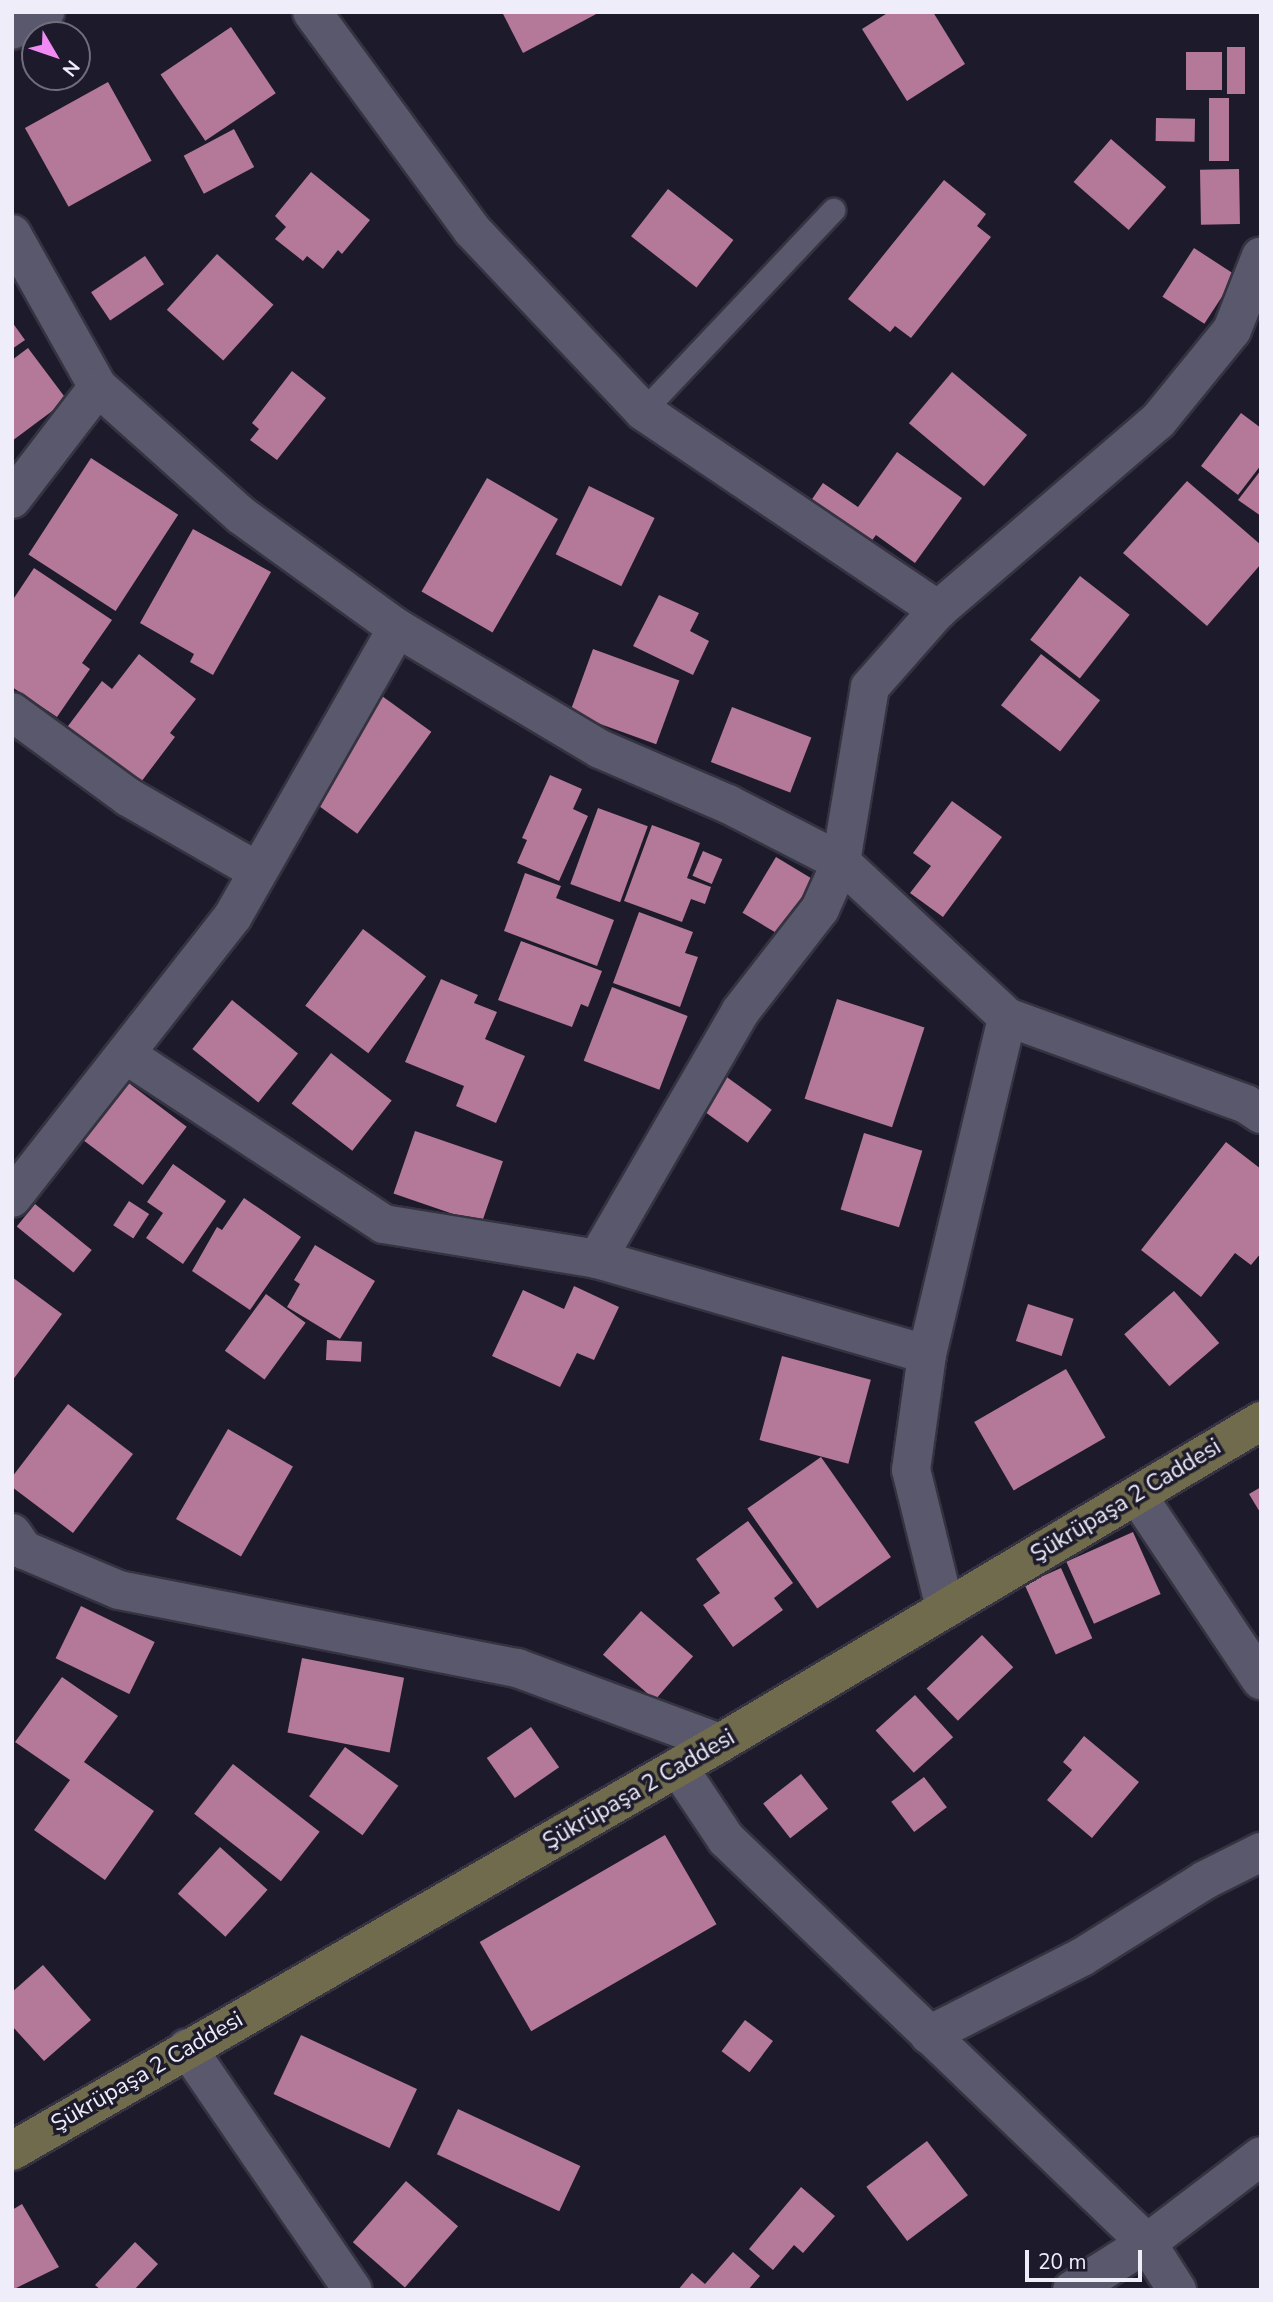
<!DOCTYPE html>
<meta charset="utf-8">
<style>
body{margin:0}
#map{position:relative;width:1273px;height:2302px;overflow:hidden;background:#1c1a2b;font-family:"Nunito Sans",sans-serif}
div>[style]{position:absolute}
.building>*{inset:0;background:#b47998;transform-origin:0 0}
.roads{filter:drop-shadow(2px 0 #353341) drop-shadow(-2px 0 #353341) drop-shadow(0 2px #353341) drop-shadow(0 -2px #353341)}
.lane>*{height:23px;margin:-11.5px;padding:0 11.5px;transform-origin:11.5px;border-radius:11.5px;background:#5a586c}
.street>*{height:38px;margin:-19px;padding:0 19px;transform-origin:19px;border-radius:19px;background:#5a586c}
.secondary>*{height:38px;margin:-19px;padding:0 19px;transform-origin:19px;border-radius:19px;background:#6f6b4c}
span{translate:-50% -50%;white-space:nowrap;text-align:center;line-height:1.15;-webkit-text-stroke:7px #1c1a2b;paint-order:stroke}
.street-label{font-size:23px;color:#eeedf9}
.frame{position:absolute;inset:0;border:14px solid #eeedf9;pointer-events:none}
.north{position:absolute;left:21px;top:21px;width:70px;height:70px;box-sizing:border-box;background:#1c1a2b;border:2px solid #706e7d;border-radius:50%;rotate:129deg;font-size:19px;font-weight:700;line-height:28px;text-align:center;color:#eeedf9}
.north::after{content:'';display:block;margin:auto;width:24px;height:32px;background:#f28af3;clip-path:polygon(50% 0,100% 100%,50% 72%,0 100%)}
.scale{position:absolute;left:1025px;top:2250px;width:117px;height:32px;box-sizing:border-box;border:4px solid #eeedf9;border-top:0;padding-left:9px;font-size:21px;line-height:24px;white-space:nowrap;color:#eeedf9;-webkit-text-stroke:5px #1c1a2b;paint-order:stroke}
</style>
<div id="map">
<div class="building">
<div style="clip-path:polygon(502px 12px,600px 12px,523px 53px)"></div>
<div style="clip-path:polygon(889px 12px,933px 12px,965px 64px,907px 101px,862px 29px)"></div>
<div style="left:231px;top:27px;width:80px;height:85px;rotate:56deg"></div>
<div style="left:1245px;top:47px;width:47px;height:18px;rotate:90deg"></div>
<div style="left:1222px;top:52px;width:38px;height:36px;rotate:90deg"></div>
<div style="left:108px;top:82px;width:90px;height:95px;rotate:61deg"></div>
<div style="left:1209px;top:98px;width:20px;height:63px"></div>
<div style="left:1156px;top:118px;width:39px;height:23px;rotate:1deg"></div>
<div style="left:234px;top:129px;width:43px;height:57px;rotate:62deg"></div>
<div style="left:1111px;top:139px;width:73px;height:57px;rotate:41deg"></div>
<div style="left:1239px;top:169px;width:55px;height:39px;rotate:89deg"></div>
<div style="clip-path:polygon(311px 172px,370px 220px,342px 254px,338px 250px,323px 269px,307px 256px,303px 261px,275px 239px,286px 227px,275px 216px)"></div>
<div style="clip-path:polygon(944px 180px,986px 214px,977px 226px,991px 237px,911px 338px,895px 326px,890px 332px,848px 299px)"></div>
<div style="left:668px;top:189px;width:83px;height:60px;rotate:38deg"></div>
<div style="left:1194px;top:248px;width:50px;height:58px;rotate:33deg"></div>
<div style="left:217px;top:254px;width:76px;height:75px;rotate:42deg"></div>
<div style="left:145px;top:256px;width:34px;height:65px;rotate:56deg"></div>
<div style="clip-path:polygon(12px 322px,25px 340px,12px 349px)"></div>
<div style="clip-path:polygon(28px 348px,67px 400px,12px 441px,12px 360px)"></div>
<div style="clip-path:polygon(292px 371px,326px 398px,277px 460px,250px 440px,259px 429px,252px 423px)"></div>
<div style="left:952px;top:372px;width:98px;height:67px;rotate:40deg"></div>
<div style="clip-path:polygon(1241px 413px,1261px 428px,1261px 465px,1238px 495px,1201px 466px)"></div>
<div style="clip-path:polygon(897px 452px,962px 498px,915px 563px,876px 535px,867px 547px,808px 505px,823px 483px,858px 507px)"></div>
<div style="left:91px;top:458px;width:104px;height:115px;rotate:33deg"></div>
<div style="clip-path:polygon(1261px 470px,1261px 516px,1238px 500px)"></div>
<div style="left:487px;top:478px;width:82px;height:131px;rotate:30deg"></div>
<div style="clip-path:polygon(1187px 481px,1261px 545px,1261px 564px,1207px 626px,1123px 553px)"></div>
<div style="left:589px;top:486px;width:73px;height:76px;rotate:26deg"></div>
<div style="clip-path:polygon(193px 529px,271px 572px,213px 675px,190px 662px,194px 654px,140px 623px)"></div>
<div style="clip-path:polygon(34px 568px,112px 620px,82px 663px,90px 669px,57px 717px,12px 687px,12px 601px)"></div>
<div style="left:1080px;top:576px;width:63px;height:81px;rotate:38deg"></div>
<div style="clip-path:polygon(659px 595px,699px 613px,690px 631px,709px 641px,693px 675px,633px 646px)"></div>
<div style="left:593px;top:649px;width:92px;height:68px;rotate:20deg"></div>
<div style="clip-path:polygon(139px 654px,196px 699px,170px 733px,175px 737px,138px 786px,65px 730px,102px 681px,112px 689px)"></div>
<div style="left:1041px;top:654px;width:75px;height:65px;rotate:38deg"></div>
<div style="left:382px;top:696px;width:61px;height:126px;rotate:36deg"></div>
<div style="left:732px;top:707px;width:85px;height:59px;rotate:21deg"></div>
<div style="clip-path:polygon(550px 775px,582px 789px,573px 809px,588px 816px,559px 881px,517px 863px,527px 840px,522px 838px)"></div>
<div style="clip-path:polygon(952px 801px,1002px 837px,943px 917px,910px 893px,931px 866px,913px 853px)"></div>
<div style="left:598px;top:808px;width:53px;height:81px;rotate:20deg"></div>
<div style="clip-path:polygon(652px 825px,700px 843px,687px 878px,711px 887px,705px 904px,691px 899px,682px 922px,624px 901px)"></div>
<div style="left:703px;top:851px;width:21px;height:27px;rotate:23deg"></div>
<div style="left:776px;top:857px;width:43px;height:65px;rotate:31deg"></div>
<div style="clip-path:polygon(525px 873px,561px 886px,556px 898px,614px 920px,597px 966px,504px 931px)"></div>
<div style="clip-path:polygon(639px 912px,693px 932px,685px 953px,698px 957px,680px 1007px,613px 983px)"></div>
<div style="left:363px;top:929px;width:79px;height:96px;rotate:37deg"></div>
<div style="clip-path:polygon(521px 941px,602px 971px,588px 1007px,581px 1004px,572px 1027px,498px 1000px)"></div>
<div style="clip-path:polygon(441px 979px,478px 995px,474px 1003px,497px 1012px,485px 1039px,525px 1056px,496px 1123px,456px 1106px,464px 1086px,405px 1062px)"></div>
<div style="left:612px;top:987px;width:81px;height:79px;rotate:21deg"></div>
<div style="left:837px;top:999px;width:92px;height:105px;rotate:18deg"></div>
<div style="left:232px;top:1000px;width:85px;height:63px;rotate:39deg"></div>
<div style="left:331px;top:1053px;width:77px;height:64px;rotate:38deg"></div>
<div style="left:724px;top:1075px;width:59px;height:41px;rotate:36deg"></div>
<div style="left:126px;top:1081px;width:76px;height:73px;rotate:37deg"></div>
<div style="left:415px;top:1131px;width:93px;height:66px;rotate:19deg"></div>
<div style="left:864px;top:1133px;width:61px;height:80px;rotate:17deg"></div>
<div style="clip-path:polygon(1226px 1142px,1261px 1169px,1261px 1253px,1251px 1265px,1235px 1253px,1201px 1297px,1141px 1250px)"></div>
<div style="clip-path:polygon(173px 1164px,226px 1201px,183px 1264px,146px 1238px,163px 1213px,147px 1202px)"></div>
<div style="clip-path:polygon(244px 1198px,301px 1237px,250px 1310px,192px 1271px,217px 1227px,222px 1230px)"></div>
<div style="left:129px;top:1201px;width:24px;height:29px;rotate:33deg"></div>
<div style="left:35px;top:1204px;width:73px;height:29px;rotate:39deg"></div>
<div style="clip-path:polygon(315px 1245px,375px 1281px,340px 1339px,287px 1307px,300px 1284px,294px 1280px)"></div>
<div style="clip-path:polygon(12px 1277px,62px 1314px,12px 1381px)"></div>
<div style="clip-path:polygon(574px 1286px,619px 1307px,594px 1360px,577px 1353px,560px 1387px,492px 1356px,523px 1290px,564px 1309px)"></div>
<div style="left:1174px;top:1291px;width:69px;height:66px;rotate:49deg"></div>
<div style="left:266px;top:1294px;width:49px;height:70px;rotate:36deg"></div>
<div style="left:1028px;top:1304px;width:48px;height:39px;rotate:18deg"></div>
<div style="left:327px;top:1340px;width:35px;height:20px;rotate:3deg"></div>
<div style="left:782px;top:1356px;width:92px;height:87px;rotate:15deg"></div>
<div style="left:1066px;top:1369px;width:79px;height:106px;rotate:60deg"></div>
<div style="clip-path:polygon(68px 1404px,133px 1454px,73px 1533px,12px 1487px,12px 1477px)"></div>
<div style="left:228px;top:1429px;width:75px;height:104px;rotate:30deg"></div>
<div style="left:821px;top:1457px;width:122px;height:90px;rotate:55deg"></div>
<div style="clip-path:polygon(1261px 1487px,1261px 1514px,1249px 1494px)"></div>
<div style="clip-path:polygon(748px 1521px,793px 1583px,774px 1598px,783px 1610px,733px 1647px,703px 1605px,720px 1593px,696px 1559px)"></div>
<div style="left:1133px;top:1532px;width:68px;height:73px;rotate:66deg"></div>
<div style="left:1061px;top:1568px;width:77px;height:40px;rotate:66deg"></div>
<div style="left:81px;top:1606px;width:82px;height:58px;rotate:26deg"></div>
<div style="left:641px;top:1611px;width:69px;height:58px;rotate:41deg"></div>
<div style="left:982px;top:1635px;width:45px;height:77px;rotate:46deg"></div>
<div style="left:302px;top:1658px;width:104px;height:76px;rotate:11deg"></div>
<div style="clip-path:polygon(62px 1677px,118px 1716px,84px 1762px,154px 1811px,105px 1880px,34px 1830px,70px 1780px,15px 1742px)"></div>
<div style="left:915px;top:1695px;width:57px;height:53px;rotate:48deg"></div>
<div style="left:531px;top:1727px;width:49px;height:54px;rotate:55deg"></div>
<div style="clip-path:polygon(1084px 1736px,1139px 1782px,1092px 1838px,1047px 1800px,1072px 1770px,1063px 1762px)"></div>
<div style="left:345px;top:1747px;width:66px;height:61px;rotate:36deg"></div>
<div style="left:233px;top:1764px;width:110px;height:63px;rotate:38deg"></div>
<div style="left:801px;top:1774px;width:44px;height:48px;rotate:52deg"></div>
<div style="left:924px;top:1777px;width:38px;height:41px;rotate:53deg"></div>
<div style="left:665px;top:1835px;width:103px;height:214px;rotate:60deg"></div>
<div style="left:220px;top:1847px;width:64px;height:63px;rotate:42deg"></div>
<div style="clip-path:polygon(43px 1965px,91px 2020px,44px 2061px,12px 2026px,12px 1992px)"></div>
<div style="left:745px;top:2020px;width:35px;height:39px;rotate:37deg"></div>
<div style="left:301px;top:2035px;width:128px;height:65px;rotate:25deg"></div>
<div style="left:458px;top:2109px;width:135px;height:50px;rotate:25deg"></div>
<div style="left:927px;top:2141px;width:68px;height:76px;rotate:53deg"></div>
<div style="left:406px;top:2181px;width:69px;height:81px;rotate:41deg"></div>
<div style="clip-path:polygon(801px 2187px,835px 2216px,803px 2253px,794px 2245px,773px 2270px,749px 2249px)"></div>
<div style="clip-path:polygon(22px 2204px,59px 2267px,12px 2290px,12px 2210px)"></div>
<div style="clip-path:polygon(135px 2242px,158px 2264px,134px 2290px,101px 2290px,95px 2285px)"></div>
<div style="clip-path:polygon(733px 2252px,760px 2276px,748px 2290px,678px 2290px,692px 2273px,705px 2284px)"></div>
</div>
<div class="roads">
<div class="lane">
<div style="left:643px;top:411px;width:277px;rotate:-46.6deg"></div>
</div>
<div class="street">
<div style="left:312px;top:12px;width:270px;rotate:53.7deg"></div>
<div style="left:472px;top:230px;width:249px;rotate:46.6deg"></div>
<div style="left:643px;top:411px;width:356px;rotate:34deg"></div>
<div style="left:12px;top:30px;width:38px;rotate:-29deg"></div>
<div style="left:12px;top:234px;width:176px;rotate:60.7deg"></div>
<div style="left:98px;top:387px;width:193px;rotate:41.9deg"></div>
<div style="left:242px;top:516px;width:191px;rotate:35.9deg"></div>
<div style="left:397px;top:628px;width:236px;rotate:30.8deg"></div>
<div style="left:600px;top:749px;width:139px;rotate:23.3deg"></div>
<div style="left:728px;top:804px;width:127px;rotate:27.2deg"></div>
<div style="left:841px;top:862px;width:227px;rotate:43deg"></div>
<div style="left:1007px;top:1017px;width:254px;rotate:20deg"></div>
<div style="left:1246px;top:1104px;width:18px;rotate:34deg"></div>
<div style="left:12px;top:499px;width:141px;rotate:-52.5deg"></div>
<div style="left:12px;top:712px;width:144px;rotate:36.2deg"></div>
<div style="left:128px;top:797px;width:149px;rotate:29.8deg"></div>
<div style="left:128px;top:1056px;width:306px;rotate:33.3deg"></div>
<div style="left:384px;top:1224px;width:216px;rotate:9.3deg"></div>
<div style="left:597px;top:1259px;width:343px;rotate:16.1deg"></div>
<div style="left:12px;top:1198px;width:358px;rotate:-51.9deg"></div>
<div style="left:233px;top:916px;width:331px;rotate:-60.3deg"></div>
<div style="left:597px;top:1259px;width:285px;rotate:-59.9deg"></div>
<div style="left:740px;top:1012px;width:130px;rotate:-52.2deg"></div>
<div style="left:820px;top:909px;width:51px;rotate:-65.9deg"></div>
<div style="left:841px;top:862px;width:177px;rotate:-80.6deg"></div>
<div style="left:870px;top:687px;width:103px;rotate:-48.6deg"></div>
<div style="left:938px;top:610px;width:290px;rotate:-40.7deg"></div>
<div style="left:1158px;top:421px;width:117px;rotate:-50.9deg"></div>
<div style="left:1232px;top:330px;width:79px;rotate:-68.6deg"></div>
<div style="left:1137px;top:1495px;width:223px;rotate:56.2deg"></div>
<div style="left:12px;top:1533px;width:21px;rotate:55deg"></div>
<div style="left:24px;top:1550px;width:103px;rotate:22.8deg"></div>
<div style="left:119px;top:1590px;width:406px;rotate:11.1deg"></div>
<div style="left:517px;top:1668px;width:216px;rotate:20.3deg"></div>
<div style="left:945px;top:1608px;width:142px;rotate:-103.8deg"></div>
<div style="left:911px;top:1470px;width:117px;rotate:-82.1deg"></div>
<div style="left:927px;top:1354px;width:346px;rotate:-76.6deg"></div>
<div style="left:678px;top:1767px;width:87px;rotate:56.3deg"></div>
<div style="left:726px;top:1839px;width:583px;rotate:43.82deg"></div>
<div style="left:1147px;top:2243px;width:56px;rotate:57.4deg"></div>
<div style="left:929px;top:2035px;width:172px;rotate:-27deg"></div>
<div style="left:1082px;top:1957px;width:145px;rotate:-32deg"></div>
<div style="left:1205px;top:1880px;width:63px;rotate:-26.6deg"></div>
<div style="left:187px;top:2048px;width:293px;rotate:55.6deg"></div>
<div style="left:1072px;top:2290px;width:89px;rotate:-32.1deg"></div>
<div style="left:1147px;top:2243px;width:143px;rotate:-37.3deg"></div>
</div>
<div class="secondary">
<div style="left:12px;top:2151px;width:817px;rotate:-29.95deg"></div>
<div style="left:720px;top:1743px;width:630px;rotate:-30.76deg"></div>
</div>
</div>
<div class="street-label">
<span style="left:1126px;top:1501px;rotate:-31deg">Şükrüpaşa 2 Caddesi</span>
<span style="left:639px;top:1790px;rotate:-30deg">Şükrüpaşa 2 Caddesi</span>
<span style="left:147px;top:2072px;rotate:-30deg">Şükrüpaşa 2 Caddesi</span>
</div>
<div class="frame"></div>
<div class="north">N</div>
<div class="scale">20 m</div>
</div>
